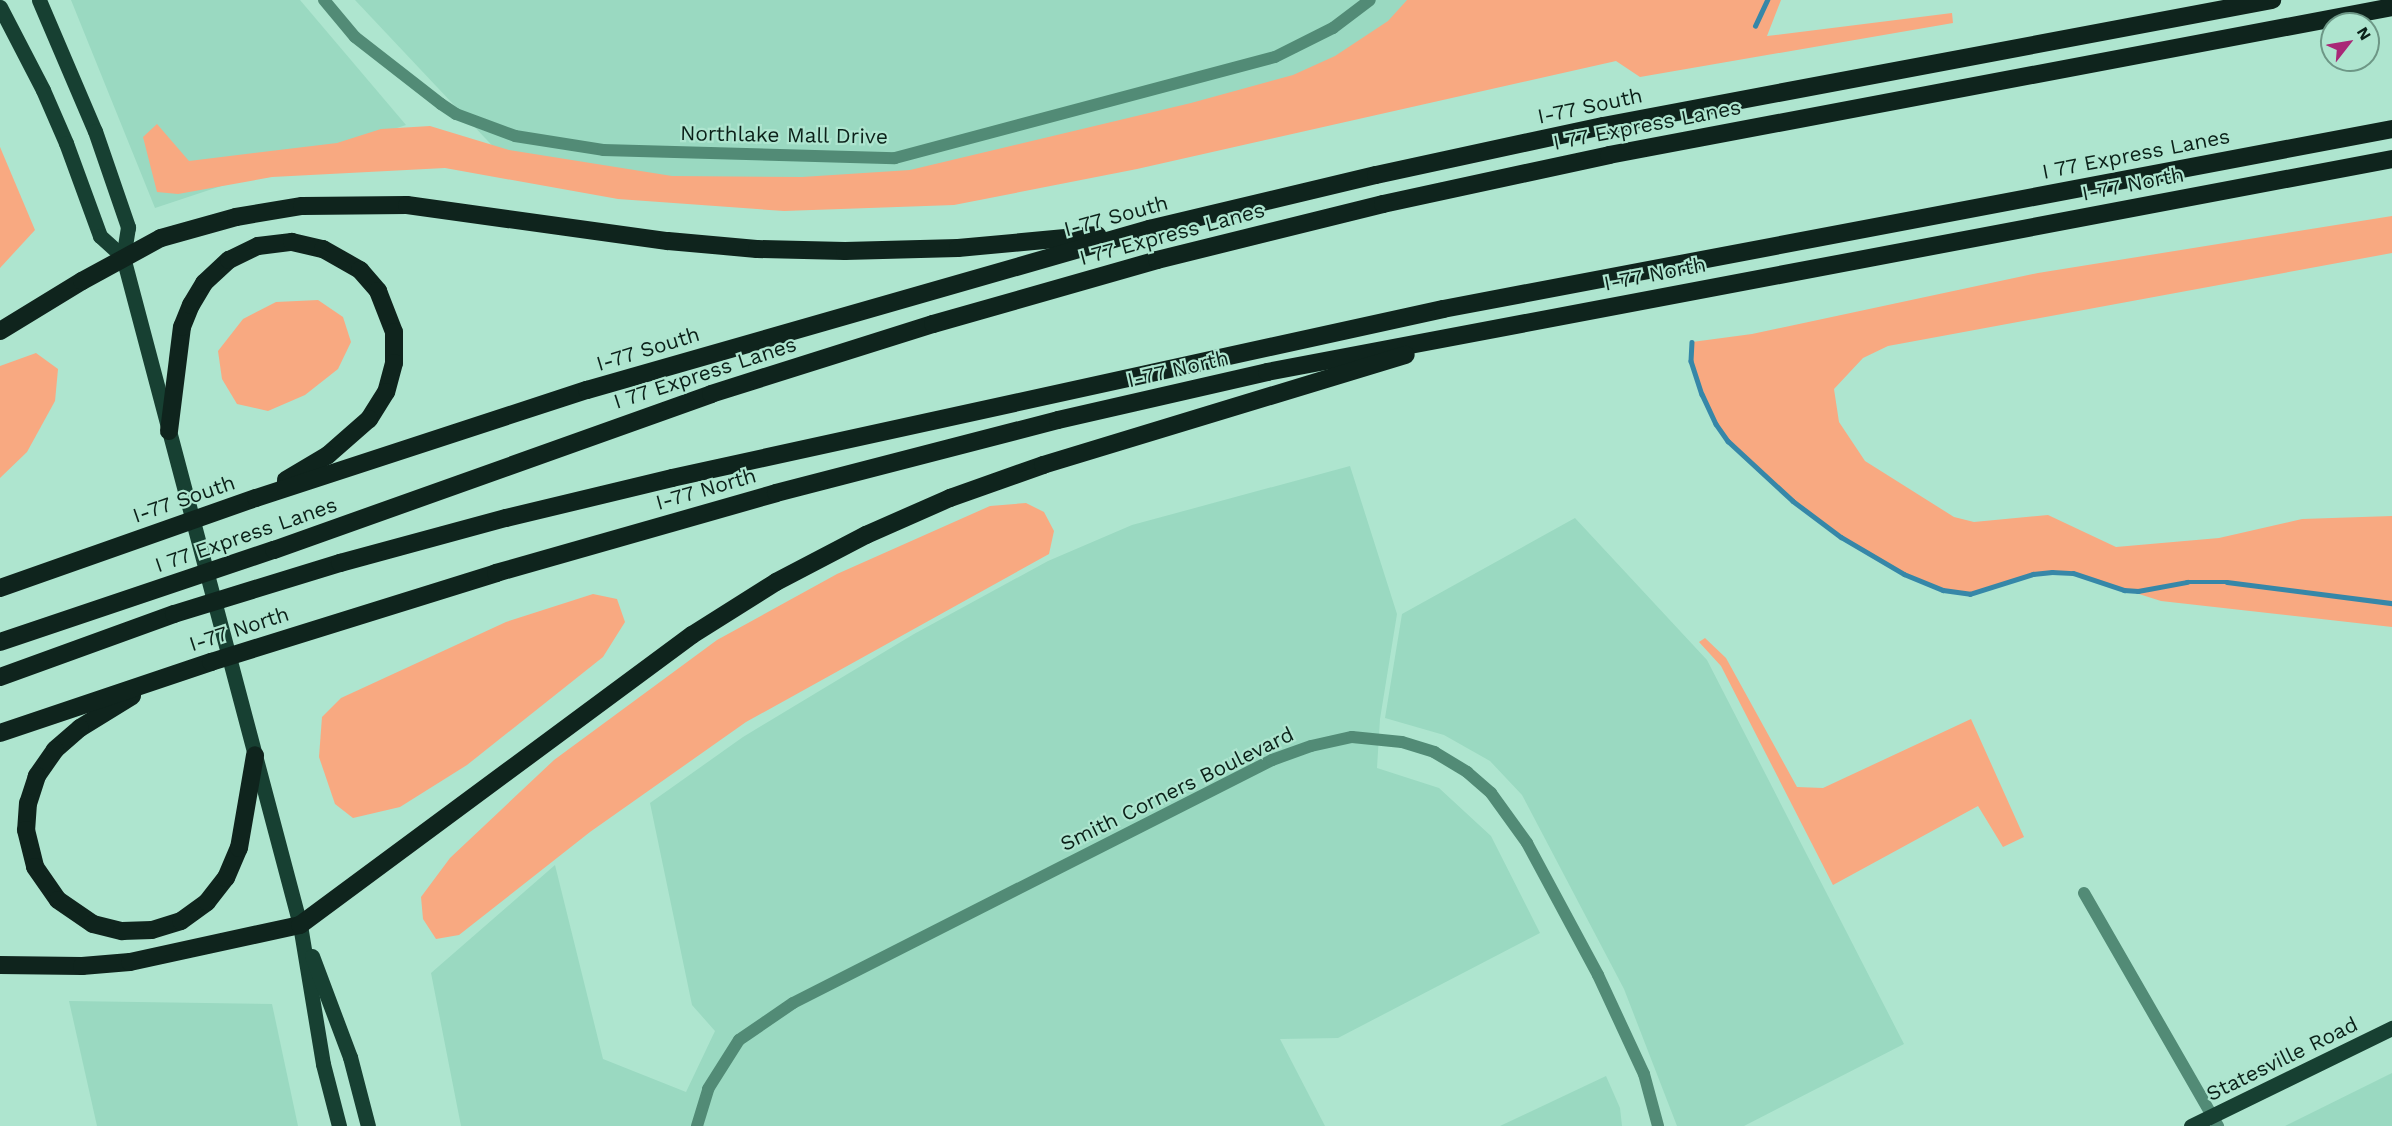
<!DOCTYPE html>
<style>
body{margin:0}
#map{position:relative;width:2392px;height:1126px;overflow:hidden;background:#aee5cf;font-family:"Work Sans",sans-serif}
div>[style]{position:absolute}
.built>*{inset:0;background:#9ad9c1}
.green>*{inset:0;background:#f8a981}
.stream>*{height:4.5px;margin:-2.25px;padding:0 2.25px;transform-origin:2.25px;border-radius:2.25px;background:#3687a8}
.minor>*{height:12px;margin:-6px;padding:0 6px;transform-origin:6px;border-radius:6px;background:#528b76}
.primary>*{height:15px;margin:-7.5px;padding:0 7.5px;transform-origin:7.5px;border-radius:7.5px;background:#174032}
.motorway>*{height:18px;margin:-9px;padding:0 9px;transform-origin:9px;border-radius:9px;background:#0f241d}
span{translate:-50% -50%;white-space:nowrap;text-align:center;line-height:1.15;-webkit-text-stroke:4.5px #aee5cf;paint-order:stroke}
.street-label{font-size:21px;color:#0b2119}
.north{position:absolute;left:2320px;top:12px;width:60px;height:60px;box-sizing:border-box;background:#aee5cf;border:2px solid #6d9786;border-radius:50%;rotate:59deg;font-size:16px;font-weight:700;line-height:24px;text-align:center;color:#0b2119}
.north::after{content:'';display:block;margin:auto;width:21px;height:27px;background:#a92877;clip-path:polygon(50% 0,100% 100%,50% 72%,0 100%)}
</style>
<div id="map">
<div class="built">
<div style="clip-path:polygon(71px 0,300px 0,406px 125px,155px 208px)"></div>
<div style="clip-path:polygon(355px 0,1442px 0,1417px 60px,896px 185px,520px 175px)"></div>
<div style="clip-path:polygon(1350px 466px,1397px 614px,1380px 719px,1377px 768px,1439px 788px,1491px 836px,1540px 933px,1338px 1038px,1280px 1039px,1325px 1126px,461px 1126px,431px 973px,555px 865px,603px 1059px,686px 1092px,715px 1031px,692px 1005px,650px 803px,743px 737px,914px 634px,1048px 561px,1132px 525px)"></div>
<div style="clip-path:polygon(1575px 518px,1707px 660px,1904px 1044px,1744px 1126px,1677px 1126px,1624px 989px,1522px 795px,1490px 761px,1444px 735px,1385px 718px,1402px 614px)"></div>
<div style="clip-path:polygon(69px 1001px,272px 1004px,298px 1126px,97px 1126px)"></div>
<div style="clip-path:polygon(2392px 1073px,2392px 1126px,2285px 1126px)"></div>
<div style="clip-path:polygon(1606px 1076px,1620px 1108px,1622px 1126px,1500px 1126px)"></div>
</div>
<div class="green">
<div style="clip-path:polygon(1407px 0,1781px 0,1767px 36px,1952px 13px,1953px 23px,1640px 77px,1616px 61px,1137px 169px,954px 205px,784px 211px,618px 199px,445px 168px,272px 177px,178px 194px,157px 192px,143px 137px,157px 124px,189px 161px,337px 143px,381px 129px,430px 126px,509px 150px,672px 176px,802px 177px,910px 170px,1191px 103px,1293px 75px,1335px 56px,1388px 21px)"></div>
<div style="clip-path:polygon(0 147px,35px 230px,0 268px)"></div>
<div style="clip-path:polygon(2392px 216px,2392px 253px,1888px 346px,1863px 358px,1834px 389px,1839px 422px,1865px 461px,1954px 517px,1974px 522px,2048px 515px,2116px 547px,2219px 538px,2302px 519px,2392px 516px,2392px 627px,2161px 601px,2073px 573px,2033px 574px,1970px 594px,1943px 590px,1904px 574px,1841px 537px,1793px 501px,1728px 441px,1716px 424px,1702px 394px,1691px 361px,1692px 342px,1752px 334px,2038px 273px)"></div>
<div style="clip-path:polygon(318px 300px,343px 317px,351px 342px,338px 369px,305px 395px,268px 411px,237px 404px,222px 379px,218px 351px,243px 319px,276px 302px)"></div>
<div style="clip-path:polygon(36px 353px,58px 369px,55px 401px,27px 452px,0 478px,0 366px)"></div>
<div style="clip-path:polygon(1026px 503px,1044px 512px,1054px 531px,1049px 554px,746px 722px,590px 832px,459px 935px,436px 939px,423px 919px,421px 897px,450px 858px,554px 760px,717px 640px,837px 574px,990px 506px)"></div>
<div style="clip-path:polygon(593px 594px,617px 599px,625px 622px,603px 657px,467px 765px,400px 807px,353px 818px,335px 804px,319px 757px,322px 717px,341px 698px,506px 622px)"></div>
<div style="clip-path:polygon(1705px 638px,1726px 658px,1797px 787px,1823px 788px,1971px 719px,2024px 837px,2003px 847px,1978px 806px,1833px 885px,1721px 666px,1699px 642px)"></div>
</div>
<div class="stream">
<div style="left:1755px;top:26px;width:29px;rotate:-65deg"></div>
<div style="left:1692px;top:342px;width:19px;rotate:93deg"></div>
<div style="left:1691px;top:361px;width:35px;rotate:72deg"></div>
<div style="left:1702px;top:394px;width:33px;rotate:65deg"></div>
<div style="left:1716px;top:424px;width:21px;rotate:55deg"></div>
<div style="left:1728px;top:441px;width:88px;rotate:42.7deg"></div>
<div style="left:1793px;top:501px;width:60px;rotate:36.9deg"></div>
<div style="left:1841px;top:537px;width:73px;rotate:30.4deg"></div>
<div style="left:1904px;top:574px;width:42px;rotate:22.3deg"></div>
<div style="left:1943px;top:590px;width:27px;rotate:8deg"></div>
<div style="left:1970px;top:594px;width:66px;rotate:-17.6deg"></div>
<div style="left:2033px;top:574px;width:19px;rotate:-6deg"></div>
<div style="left:2052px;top:572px;width:21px;rotate:3deg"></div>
<div style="left:2073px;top:573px;width:54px;rotate:18.4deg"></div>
<div style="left:2124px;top:590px;width:14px;rotate:4deg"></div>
<div style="left:2138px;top:591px;width:50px;rotate:-10.4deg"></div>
<div style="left:2187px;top:582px;width:40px"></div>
<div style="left:2227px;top:582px;width:166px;rotate:7.3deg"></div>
</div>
<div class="minor">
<div style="left:324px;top:0;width:48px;rotate:50deg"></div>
<div style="left:355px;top:37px;width:109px;rotate:37.9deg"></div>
<div style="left:441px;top:104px;width:18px;rotate:34deg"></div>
<div style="left:456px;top:114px;width:63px;rotate:20.4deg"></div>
<div style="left:515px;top:136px;width:89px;rotate:9deg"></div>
<div style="left:603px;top:150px;width:292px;rotate:1.6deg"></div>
<div style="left:895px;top:158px;width:393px;rotate:-14.9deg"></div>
<div style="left:1275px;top:57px;width:65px;rotate:-26.6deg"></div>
<div style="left:1333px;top:28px;width:46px;rotate:-37.1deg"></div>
<div style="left:2084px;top:893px;width:269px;rotate:60.1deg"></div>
<div style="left:697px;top:1126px;width:39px;rotate:-73deg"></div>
<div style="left:708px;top:1089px;width:58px;rotate:-57.7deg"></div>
<div style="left:739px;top:1040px;width:65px;rotate:-34.4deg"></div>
<div style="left:793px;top:1003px;width:537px;rotate:-26.9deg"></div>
<div style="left:1272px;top:760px;width:41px;rotate:-19.7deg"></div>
<div style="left:1311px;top:746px;width:42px;rotate:-12.4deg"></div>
<div style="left:1352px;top:737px;width:50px;rotate:5.7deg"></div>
<div style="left:1402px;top:742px;width:34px;rotate:17deg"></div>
<div style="left:1434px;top:752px;width:39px;rotate:31deg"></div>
<div style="left:1467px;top:772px;width:32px;rotate:41deg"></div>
<div style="left:1491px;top:793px;width:62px;rotate:54.2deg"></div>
<div style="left:1527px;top:843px;width:150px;rotate:61.7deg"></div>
<div style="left:1598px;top:975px;width:109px;rotate:65.1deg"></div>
<div style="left:1644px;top:1074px;width:54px;rotate:74.9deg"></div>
</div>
<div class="primary">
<div style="left:39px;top:0;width:142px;rotate:66.9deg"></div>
<div style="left:95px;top:131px;width:102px;rotate:71deg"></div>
<div style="left:128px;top:227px;width:30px;rotate:99deg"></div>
<div style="left:123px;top:257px;width:691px;rotate:75.16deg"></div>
<div style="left:300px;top:925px;width:141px;rotate:80.6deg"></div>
<div style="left:323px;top:1064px;width:64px;rotate:75.5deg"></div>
<div style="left:0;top:7px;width:93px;rotate:62.6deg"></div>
<div style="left:43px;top:90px;width:58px;rotate:66.5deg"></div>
<div style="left:66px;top:143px;width:99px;rotate:69.9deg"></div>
<div style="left:100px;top:236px;width:31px;rotate:42deg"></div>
<div style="left:312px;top:956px;width:108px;rotate:69.4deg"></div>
<div style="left:350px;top:1057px;width:71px;rotate:75.4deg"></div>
<div style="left:2191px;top:1126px;width:224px;rotate:-26deg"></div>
</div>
<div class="motorway">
<div style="left:0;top:331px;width:96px;rotate:-31.4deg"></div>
<div style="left:82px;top:281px;width:90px;rotate:-28.6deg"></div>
<div style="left:161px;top:238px;width:78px;rotate:-15.6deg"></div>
<div style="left:236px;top:217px;width:67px;rotate:-9.5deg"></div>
<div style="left:302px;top:206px;width:105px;rotate:-0.5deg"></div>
<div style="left:407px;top:205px;width:263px;rotate:7.9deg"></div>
<div style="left:668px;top:241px;width:89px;rotate:5.1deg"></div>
<div style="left:757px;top:249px;width:88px;rotate:1.3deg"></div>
<div style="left:845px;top:251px;width:113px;rotate:-1.5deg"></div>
<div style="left:958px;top:248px;width:140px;rotate:-5.3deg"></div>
<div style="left:169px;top:431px;width:105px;rotate:-82.9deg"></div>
<div style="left:182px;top:327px;width:24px;rotate:-68deg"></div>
<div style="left:191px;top:305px;width:26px;rotate:-59deg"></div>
<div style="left:204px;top:283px;width:34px;rotate:-43deg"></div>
<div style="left:229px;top:260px;width:32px;rotate:-26deg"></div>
<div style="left:258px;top:246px;width:34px;rotate:-7deg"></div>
<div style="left:292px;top:242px;width:32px;rotate:13deg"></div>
<div style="left:323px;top:249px;width:43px;rotate:29.6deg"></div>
<div style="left:360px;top:270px;width:28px;rotate:49deg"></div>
<div style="left:378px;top:291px;width:44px;rotate:68.7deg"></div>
<div style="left:394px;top:332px;width:31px;rotate:90deg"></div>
<div style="left:394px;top:363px;width:30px;rotate:105deg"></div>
<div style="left:386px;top:392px;width:32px;rotate:122deg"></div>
<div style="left:369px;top:419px;width:55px;rotate:138.7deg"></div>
<div style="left:328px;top:455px;width:49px;rotate:149.2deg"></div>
<div style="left:0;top:588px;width:271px;rotate:-19.4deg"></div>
<div style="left:256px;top:498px;width:348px;rotate:-18.1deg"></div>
<div style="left:587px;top:390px;width:585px;rotate:-15.99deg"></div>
<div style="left:1149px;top:229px;width:233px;rotate:-13.4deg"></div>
<div style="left:1376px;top:175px;width:232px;rotate:-12.2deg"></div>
<div style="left:1603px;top:126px;width:681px;rotate:-10.67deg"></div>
<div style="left:0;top:642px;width:289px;rotate:-18.6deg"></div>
<div style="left:274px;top:550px;width:464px;rotate:-19.6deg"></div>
<div style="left:711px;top:394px;width:233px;rotate:-17.5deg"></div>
<div style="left:933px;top:324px;width:233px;rotate:-15.9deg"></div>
<div style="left:1157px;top:260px;width:233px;rotate:-13.9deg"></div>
<div style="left:1383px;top:204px;width:231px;rotate:-12.2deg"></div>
<div style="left:1609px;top:155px;width:797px;rotate:-10.7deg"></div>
<div style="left:0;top:677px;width:185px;rotate:-19.9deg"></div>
<div style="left:174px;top:614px;width:174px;rotate:-17.1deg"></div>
<div style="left:340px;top:563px;width:172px;rotate:-15.2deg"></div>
<div style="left:506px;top:518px;width:171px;rotate:-13.5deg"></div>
<div style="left:672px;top:478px;width:789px;rotate:-12.36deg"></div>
<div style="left:1443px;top:309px;width:966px;rotate:-10.74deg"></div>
<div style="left:132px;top:696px;width:61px;rotate:148.4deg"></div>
<div style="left:80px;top:728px;width:33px;rotate:139deg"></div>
<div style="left:55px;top:750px;width:32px;rotate:125deg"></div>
<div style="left:37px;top:776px;width:28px;rotate:108deg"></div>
<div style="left:28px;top:803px;width:27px;rotate:94deg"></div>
<div style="left:26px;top:830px;width:38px;rotate:76deg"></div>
<div style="left:35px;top:867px;width:40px;rotate:55.1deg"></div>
<div style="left:58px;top:900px;width:42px;rotate:34.4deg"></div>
<div style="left:93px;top:924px;width:30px;rotate:14deg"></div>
<div style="left:122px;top:931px;width:30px;rotate:-2deg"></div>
<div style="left:152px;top:930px;width:30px;rotate:-17deg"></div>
<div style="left:181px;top:921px;width:32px;rotate:-36deg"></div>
<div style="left:207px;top:902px;width:31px;rotate:-52deg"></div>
<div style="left:226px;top:878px;width:33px;rotate:-67deg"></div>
<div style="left:239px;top:848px;width:94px;rotate:-80.2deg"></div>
<div style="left:0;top:733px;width:223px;rotate:-18.6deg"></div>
<div style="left:211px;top:662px;width:299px;rotate:-17.3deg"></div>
<div style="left:496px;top:573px;width:291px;rotate:-15.9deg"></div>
<div style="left:776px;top:493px;width:291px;rotate:-14.5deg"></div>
<div style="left:1058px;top:420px;width:214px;rotate:-12.9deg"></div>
<div style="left:1267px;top:372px;width:1145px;rotate:-10.72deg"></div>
<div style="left:0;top:965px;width:82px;rotate:0.7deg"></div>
<div style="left:82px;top:966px;width:48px;rotate:-4.8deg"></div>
<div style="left:130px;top:962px;width:174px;rotate:-12.3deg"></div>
<div style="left:300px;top:925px;width:488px;rotate:-36.5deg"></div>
<div style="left:692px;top:635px;width:99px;rotate:-32.2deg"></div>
<div style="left:776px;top:582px;width:102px;rotate:-27.6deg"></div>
<div style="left:866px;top:535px;width:92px;rotate:-23.8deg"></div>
<div style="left:950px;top:498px;width:99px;rotate:-19.5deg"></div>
<div style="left:1043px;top:465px;width:379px;rotate:-16.9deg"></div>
</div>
<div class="street-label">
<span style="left:1590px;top:106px;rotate:-12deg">I-77 South</span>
<span style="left:1647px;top:125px;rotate:-11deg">I 77 Express Lanes</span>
<span style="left:784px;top:135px;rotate:1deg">Northlake Mall Drive</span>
<span style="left:2136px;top:154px;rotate:-11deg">I 77 Express Lanes</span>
<span style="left:2133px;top:184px;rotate:-11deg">I-77 North</span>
<span style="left:1116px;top:216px;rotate:-15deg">I-77 South</span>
<span style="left:1172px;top:234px;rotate:-15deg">I 77 Express Lanes</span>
<span style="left:1655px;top:274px;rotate:-11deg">I-77 North</span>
<span style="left:648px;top:349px;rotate:-17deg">I-77 South</span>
<span style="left:1178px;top:369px;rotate:-13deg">I-77 North</span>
<span style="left:705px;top:373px;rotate:-18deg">I 77 Express Lanes</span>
<span style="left:706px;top:489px;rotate:-16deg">I-77 North</span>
<span style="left:184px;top:499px;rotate:-19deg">I-77 South</span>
<span style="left:246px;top:535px;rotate:-19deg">I 77 Express Lanes</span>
<span style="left:239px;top:629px;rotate:-18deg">I-77 North</span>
<span style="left:1177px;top:789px;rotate:-26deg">Smith Corners Boulevard</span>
<span style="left:2282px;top:1059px;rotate:-26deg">Statesville Road</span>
</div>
<div class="north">N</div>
</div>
